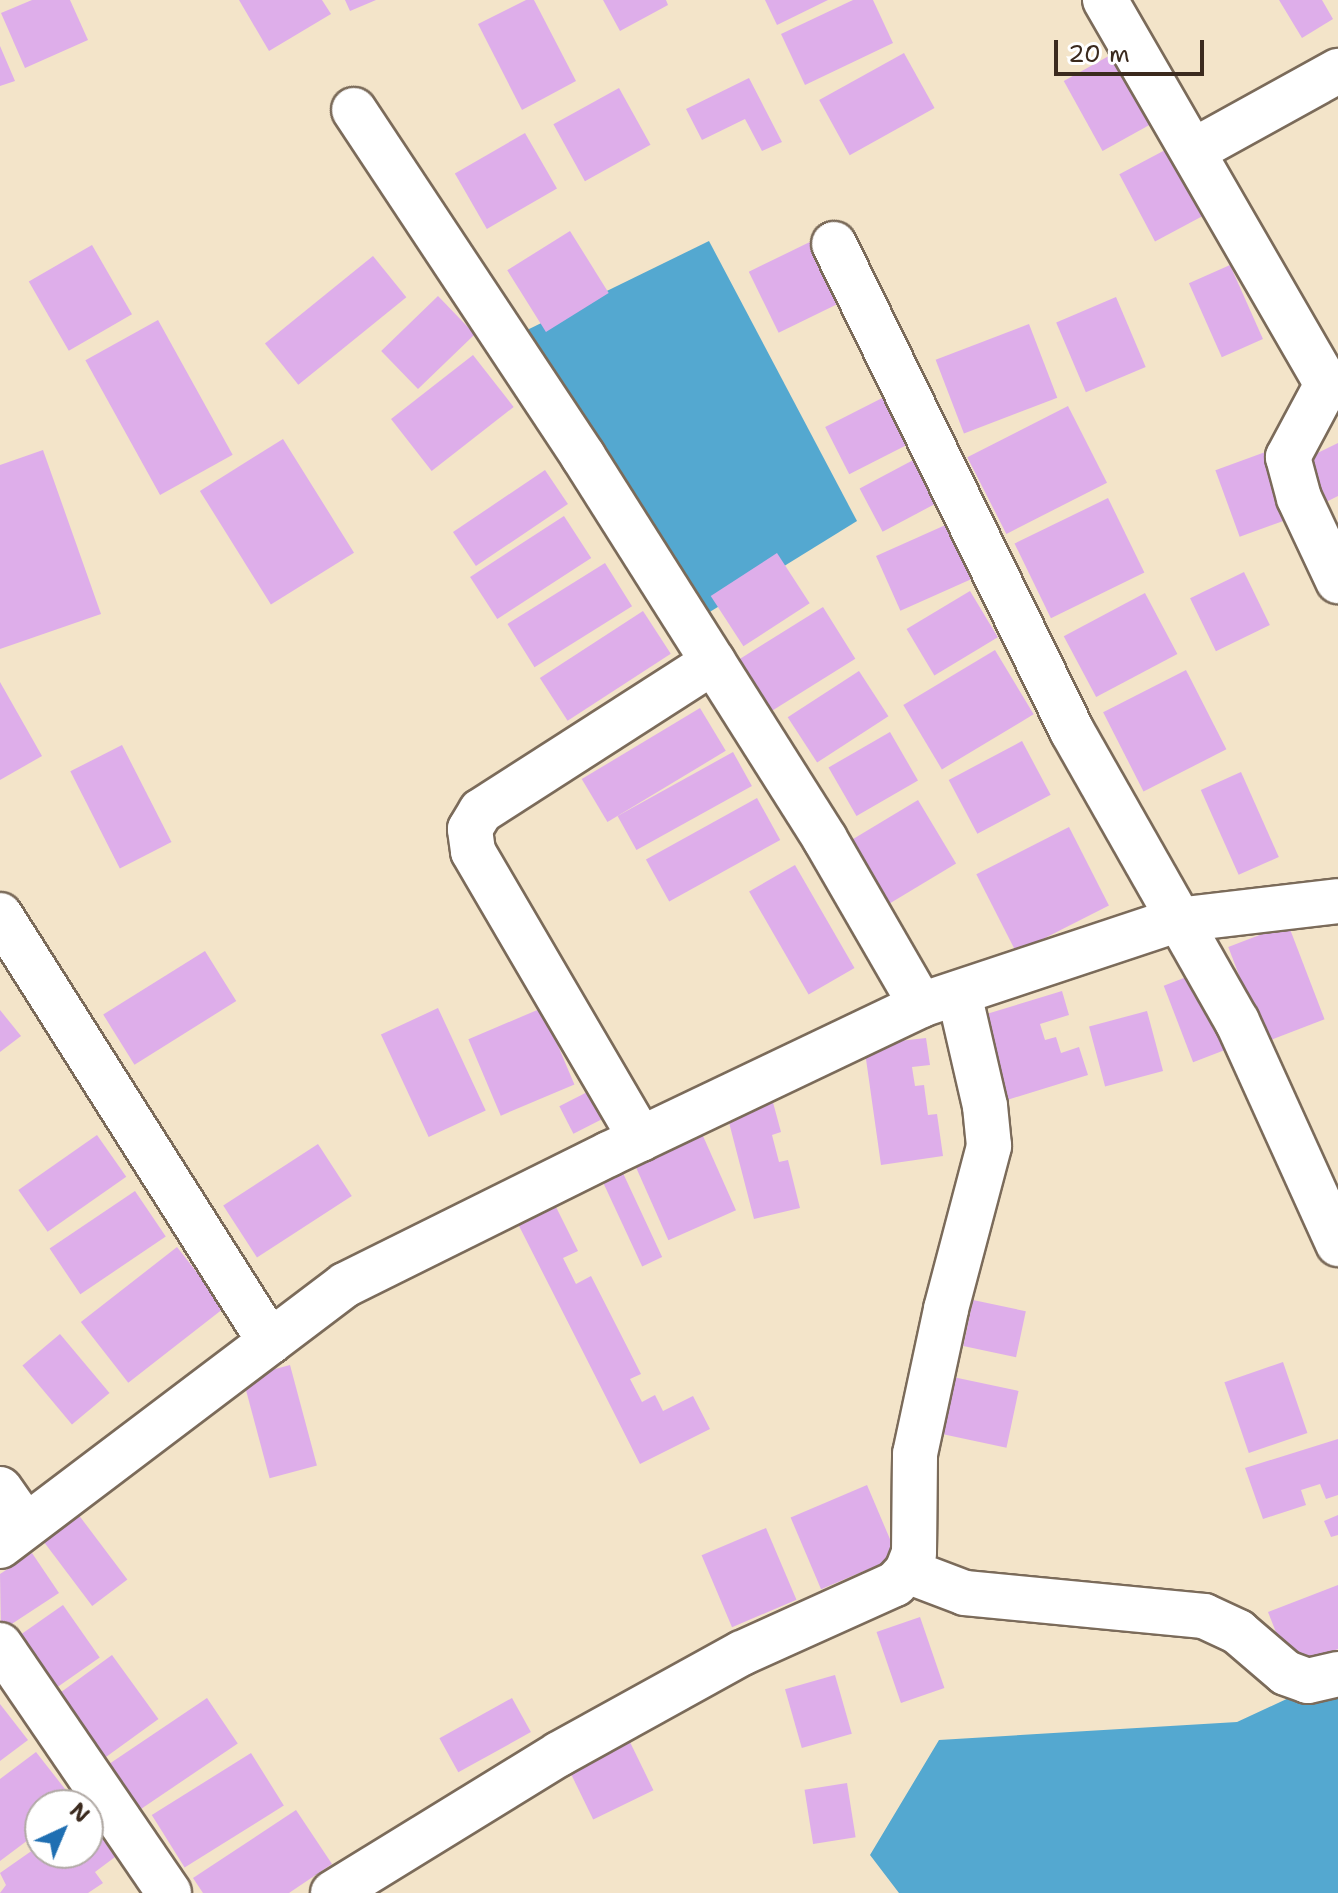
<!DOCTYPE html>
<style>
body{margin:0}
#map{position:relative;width:1338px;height:1893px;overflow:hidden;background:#f3e4c9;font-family:"Shantell Sans",sans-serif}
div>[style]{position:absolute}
.water>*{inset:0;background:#54a8d0}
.building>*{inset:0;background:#deaeea;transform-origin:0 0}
.roads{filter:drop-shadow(2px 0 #7b6b5a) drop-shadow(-2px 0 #7b6b5a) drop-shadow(0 2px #7b6b5a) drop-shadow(0 -2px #7b6b5a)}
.minor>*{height:44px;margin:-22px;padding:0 22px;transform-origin:22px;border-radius:22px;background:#fff}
span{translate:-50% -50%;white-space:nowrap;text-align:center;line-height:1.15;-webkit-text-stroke:6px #fff;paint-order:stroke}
.north{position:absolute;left:24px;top:1789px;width:80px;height:80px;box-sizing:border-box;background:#fff;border:2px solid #b1aaa5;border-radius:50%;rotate:44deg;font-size:22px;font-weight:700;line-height:32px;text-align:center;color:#3b2a1e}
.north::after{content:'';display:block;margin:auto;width:28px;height:36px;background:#1f6fb2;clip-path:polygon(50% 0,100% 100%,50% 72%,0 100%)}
.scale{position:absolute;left:1054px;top:40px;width:150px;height:36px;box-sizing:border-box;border:4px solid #3b2a1e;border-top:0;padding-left:10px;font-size:24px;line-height:28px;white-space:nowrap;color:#3b2a1e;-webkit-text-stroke:6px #fff;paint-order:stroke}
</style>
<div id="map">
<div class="water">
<div style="clip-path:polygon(709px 241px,857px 521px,700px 618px,525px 331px)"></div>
<div style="clip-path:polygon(1338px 1675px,1338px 1893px,899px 1893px,870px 1855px,939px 1740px,1237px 1722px)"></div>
</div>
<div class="building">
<div style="clip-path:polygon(32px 0,70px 0,88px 40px,25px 68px,1px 13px)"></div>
<div style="clip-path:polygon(239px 0,322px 0,331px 14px,269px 51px)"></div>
<div style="clip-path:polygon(345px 0,376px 0,350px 11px)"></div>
<div style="clip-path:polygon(526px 0,534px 0,576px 81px,522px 110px,478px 24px)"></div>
<div style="clip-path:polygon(603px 0,666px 0,668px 5px,620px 31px)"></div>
<div style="clip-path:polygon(765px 0,828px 0,777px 25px)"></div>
<div style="clip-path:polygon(853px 0,873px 0,893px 43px,805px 85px,781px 34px)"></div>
<div style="clip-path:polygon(1279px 0,1322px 0,1333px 19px,1302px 38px)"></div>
<div style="clip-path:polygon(0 46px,15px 81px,0 86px)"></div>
<div style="left:1125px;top:47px;width:80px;height:70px;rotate:61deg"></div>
<div style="left:904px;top:53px;width:63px;height:97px;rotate:61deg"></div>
<div style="clip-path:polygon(749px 78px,782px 142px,762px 151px,745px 119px,702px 140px,686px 109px)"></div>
<div style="left:619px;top:88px;width:65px;height:75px;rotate:61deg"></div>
<div style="left:525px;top:133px;width:64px;height:81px;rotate:60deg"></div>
<div style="left:1167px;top:149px;width:76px;height:54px;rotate:62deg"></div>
<div style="left:570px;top:231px;width:73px;height:74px;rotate:58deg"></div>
<div style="left:818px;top:238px;width:68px;height:77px;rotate:64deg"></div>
<div style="left:92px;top:245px;width:80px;height:73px;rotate:60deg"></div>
<div style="left:373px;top:256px;width:53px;height:139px;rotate:51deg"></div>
<div style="left:1230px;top:265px;width:81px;height:45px;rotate:66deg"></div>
<div style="left:438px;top:296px;width:53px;height:79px;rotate:46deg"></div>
<div style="left:1116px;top:297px;width:76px;height:65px;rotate:67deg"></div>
<div style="left:158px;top:320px;width:154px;height:83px;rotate:61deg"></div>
<div style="left:1029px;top:324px;width:79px;height:100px;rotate:69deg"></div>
<div style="left:473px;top:355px;width:66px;height:104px;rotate:52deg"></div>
<div style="left:892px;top:393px;width:53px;height:75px;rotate:63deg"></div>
<div style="left:1068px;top:406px;width:86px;height:113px;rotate:63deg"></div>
<div style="left:283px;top:439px;width:134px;height:98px;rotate:58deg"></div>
<div style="clip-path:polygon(1338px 443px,1338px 496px,1322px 504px,1301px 461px)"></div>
<div style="clip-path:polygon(43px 450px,101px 614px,0 649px,0 465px)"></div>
<div style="left:1268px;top:451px;width:71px;height:56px;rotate:70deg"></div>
<div style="left:917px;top:458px;width:49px;height:65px;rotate:62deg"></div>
<div style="left:545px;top:470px;width:41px;height:111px;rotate:56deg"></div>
<div style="left:1108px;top:498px;width:83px;height:104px;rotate:64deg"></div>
<div style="left:564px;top:516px;width:50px;height:112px;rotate:57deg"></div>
<div style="left:950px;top:523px;width:60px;height:81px;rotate:66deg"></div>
<div style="left:777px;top:553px;width:60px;height:79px;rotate:57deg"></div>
<div style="left:605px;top:563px;width:51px;height:115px;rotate:58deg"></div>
<div style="left:1244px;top:572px;width:59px;height:60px;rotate:64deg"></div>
<div style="left:970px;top:591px;width:54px;height:74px;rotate:59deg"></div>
<div style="left:1145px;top:593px;width:69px;height:92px;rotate:62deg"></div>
<div style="left:823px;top:607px;width:61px;height:101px;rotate:58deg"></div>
<div style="left:643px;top:611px;width:51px;height:123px;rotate:57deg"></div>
<div style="left:995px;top:650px;width:75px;height:107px;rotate:59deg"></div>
<div style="left:1186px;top:670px;width:89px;height:93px;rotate:63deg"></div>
<div style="left:859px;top:671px;width:54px;height:85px;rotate:57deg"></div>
<div style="clip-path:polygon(0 682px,42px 756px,0 780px)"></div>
<div style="left:700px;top:708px;width:50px;height:138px;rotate:59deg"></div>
<div style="left:890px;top:732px;width:56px;height:71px;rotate:60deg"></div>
<div style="left:1022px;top:741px;width:61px;height:83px;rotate:62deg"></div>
<div style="left:122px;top:745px;width:109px;height:58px;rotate:63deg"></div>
<div style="left:733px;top:752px;width:39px;height:132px;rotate:61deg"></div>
<div style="left:1241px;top:772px;width:93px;height:44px;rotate:66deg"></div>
<div style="left:757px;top:798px;width:48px;height:127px;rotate:61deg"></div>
<div style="left:918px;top:800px;width:74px;height:80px;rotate:59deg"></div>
<div style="left:1069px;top:827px;width:88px;height:104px;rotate:63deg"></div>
<div style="left:795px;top:865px;width:119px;height:53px;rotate:60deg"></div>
<div style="left:1288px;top:924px;width:102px;height:64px;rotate:69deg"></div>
<div style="left:205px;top:951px;width:59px;height:120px;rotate:58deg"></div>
<div style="left:1202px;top:971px;width:82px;height:41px;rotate:69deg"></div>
<div style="clip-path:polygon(1062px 991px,1069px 1015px,1040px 1024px,1045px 1040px,1056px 1037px,1061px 1053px,1079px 1047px,1088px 1075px,1007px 1100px,980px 1016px)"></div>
<div style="left:438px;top:1008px;width:113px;height:63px;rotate:65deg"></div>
<div style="left:542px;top:1008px;width:83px;height:80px;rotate:67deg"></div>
<div style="clip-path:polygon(0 1010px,21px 1036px,0 1052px)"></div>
<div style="left:1147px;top:1011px;width:62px;height:60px;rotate:75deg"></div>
<div style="clip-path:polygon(926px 1038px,930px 1065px,912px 1067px,915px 1086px,924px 1085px,928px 1115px,937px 1114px,943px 1156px,881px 1165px,864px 1045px)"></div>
<div style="left:603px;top:1084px;width:31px;height:49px;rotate:63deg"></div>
<div style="clip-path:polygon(771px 1095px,781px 1132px,772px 1135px,779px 1162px,788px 1160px,800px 1208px,754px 1219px,725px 1107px)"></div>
<div style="left:699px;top:1127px;width:91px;height:74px;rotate:66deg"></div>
<div style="left:97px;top:1135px;width:51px;height:96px;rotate:55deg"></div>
<div style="left:318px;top:1144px;width:62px;height:113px;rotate:57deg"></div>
<div style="left:622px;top:1171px;width:95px;height:22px;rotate:65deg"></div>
<div style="left:135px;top:1191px;width:55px;height:103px;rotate:56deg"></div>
<div style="clip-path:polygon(555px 1205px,578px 1251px,563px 1258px,576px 1284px,591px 1276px,641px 1374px,630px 1379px,642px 1402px,655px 1395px,663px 1411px,693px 1396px,710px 1429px,640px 1464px,518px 1224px)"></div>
<div style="left:177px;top:1247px;width:77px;height:122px;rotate:52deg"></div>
<div style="left:973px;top:1300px;width:54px;height:47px;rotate:12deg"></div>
<div style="left:60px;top:1334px;width:77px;height:49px;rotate:50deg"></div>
<div style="left:1283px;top:1362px;width:75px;height:62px;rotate:71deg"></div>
<div style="left:290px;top:1365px;width:104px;height:49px;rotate:75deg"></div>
<div style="left:953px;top:1377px;width:67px;height:58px;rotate:12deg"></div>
<div style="clip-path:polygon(1338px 1439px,1338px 1495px,1326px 1499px,1320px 1484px,1301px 1490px,1306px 1505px,1263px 1519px,1245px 1468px)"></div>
<div style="left:867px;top:1485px;width:78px;height:83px;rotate:67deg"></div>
<div style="left:78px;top:1514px;width:82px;height:44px;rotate:53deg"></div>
<div style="clip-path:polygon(1338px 1515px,1338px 1535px,1331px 1537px,1324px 1521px)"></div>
<div style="left:766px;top:1528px;width:78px;height:70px;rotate:67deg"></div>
<div style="clip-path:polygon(32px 1553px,59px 1593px,1px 1631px,0 1574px)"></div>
<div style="clip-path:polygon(1338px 1585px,1338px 1649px,1290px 1668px,1268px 1612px)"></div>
<div style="left:63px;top:1605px;width:64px;height:62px;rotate:55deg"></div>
<div style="left:920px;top:1617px;width:75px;height:46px;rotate:71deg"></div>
<div style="left:112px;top:1655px;width:79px;height:73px;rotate:54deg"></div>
<div style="left:835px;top:1675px;width:61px;height:52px;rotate:74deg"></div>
<div style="left:207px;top:1698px;width:55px;height:119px;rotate:56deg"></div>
<div style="left:512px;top:1698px;width:39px;height:83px;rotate:61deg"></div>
<div style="clip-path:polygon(0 1704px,28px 1740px,0 1761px)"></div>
<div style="left:628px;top:1738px;width:58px;height:67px;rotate:64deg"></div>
<div style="clip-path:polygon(36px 1752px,76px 1803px,40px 1805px,40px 1831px,0 1861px,0 1779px)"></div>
<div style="left:251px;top:1753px;width:62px;height:117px;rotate:58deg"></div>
<div style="left:847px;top:1783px;width:55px;height:43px;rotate:81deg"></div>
<div style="clip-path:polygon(296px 1810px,332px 1864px,289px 1893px,203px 1893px,193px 1878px)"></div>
<div style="clip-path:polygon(94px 1826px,115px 1857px,95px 1872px,103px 1883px,88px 1893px,0 1893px,6px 1885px,0 1873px,40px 1845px,40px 1853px,88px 1853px,88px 1830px)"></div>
</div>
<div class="roads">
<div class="minor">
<div style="left:1105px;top:0;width:444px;rotate:60deg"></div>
<div style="left:1327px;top:384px;width:83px;rotate:118.1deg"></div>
<div style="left:1288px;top:457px;width:42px;rotate:75deg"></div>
<div style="left:1299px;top:498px;width:92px;rotate:64.8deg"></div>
<div style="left:354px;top:110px;width:415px;rotate:56.5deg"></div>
<div style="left:583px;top:456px;width:453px;rotate:57.7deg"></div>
<div style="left:825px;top:839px;width:192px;rotate:60deg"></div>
<div style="left:1193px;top:151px;width:166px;rotate:-28.9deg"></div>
<div style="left:834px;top:244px;width:542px;rotate:63.95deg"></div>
<div style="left:1072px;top:731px;width:334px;rotate:60.4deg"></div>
<div style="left:1237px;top:1021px;width:245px;rotate:65.6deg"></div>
<div style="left:0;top:915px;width:505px;rotate:57.69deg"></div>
<div style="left:641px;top:1139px;width:333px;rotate:-120.3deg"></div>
<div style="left:473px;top:851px;width:22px;rotate:-98deg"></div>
<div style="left:470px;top:829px;width:21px;rotate:-59deg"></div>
<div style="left:481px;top:811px;width:276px;rotate:-32.7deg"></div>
<div style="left:0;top:1489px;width:45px;rotate:54.9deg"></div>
<div style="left:0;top:1546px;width:433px;rotate:-37.1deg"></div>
<div style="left:345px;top:1285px;width:295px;rotate:-26.4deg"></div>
<div style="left:609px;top:1154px;width:346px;rotate:-25.5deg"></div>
<div style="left:921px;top:1005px;width:270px;rotate:-18.4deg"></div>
<div style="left:1177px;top:920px;width:162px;rotate:-6.7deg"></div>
<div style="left:907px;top:1571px;width:62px;rotate:20.8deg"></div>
<div style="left:965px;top:1593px;width:240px;rotate:5.5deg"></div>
<div style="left:1204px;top:1616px;width:38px;rotate:25deg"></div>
<div style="left:1238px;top:1632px;width:63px;rotate:40.5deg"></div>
<div style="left:1286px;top:1673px;width:23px;rotate:20deg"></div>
<div style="left:1308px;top:1681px;width:31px;rotate:-13deg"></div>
<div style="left:0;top:1645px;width:300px;rotate:55.7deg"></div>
<div style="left:333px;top:1893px;width:265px;rotate:-31.6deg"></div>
<div style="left:559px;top:1754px;width:209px;rotate:-28.9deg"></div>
<div style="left:742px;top:1653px;width:168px;rotate:-24.3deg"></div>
<div style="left:895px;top:1584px;width:18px;rotate:-47deg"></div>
<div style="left:907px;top:1571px;width:19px;rotate:-69deg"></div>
<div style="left:914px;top:1553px;width:99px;rotate:-89.4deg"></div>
<div style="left:915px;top:1454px;width:148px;rotate:-77.9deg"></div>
<div style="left:946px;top:1309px;width:169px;rotate:-75.2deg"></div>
<div style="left:989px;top:1146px;width:40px;rotate:-95.7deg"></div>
<div style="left:985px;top:1106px;width:116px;rotate:-103deg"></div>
</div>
</div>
<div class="north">N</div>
<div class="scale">20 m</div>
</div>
